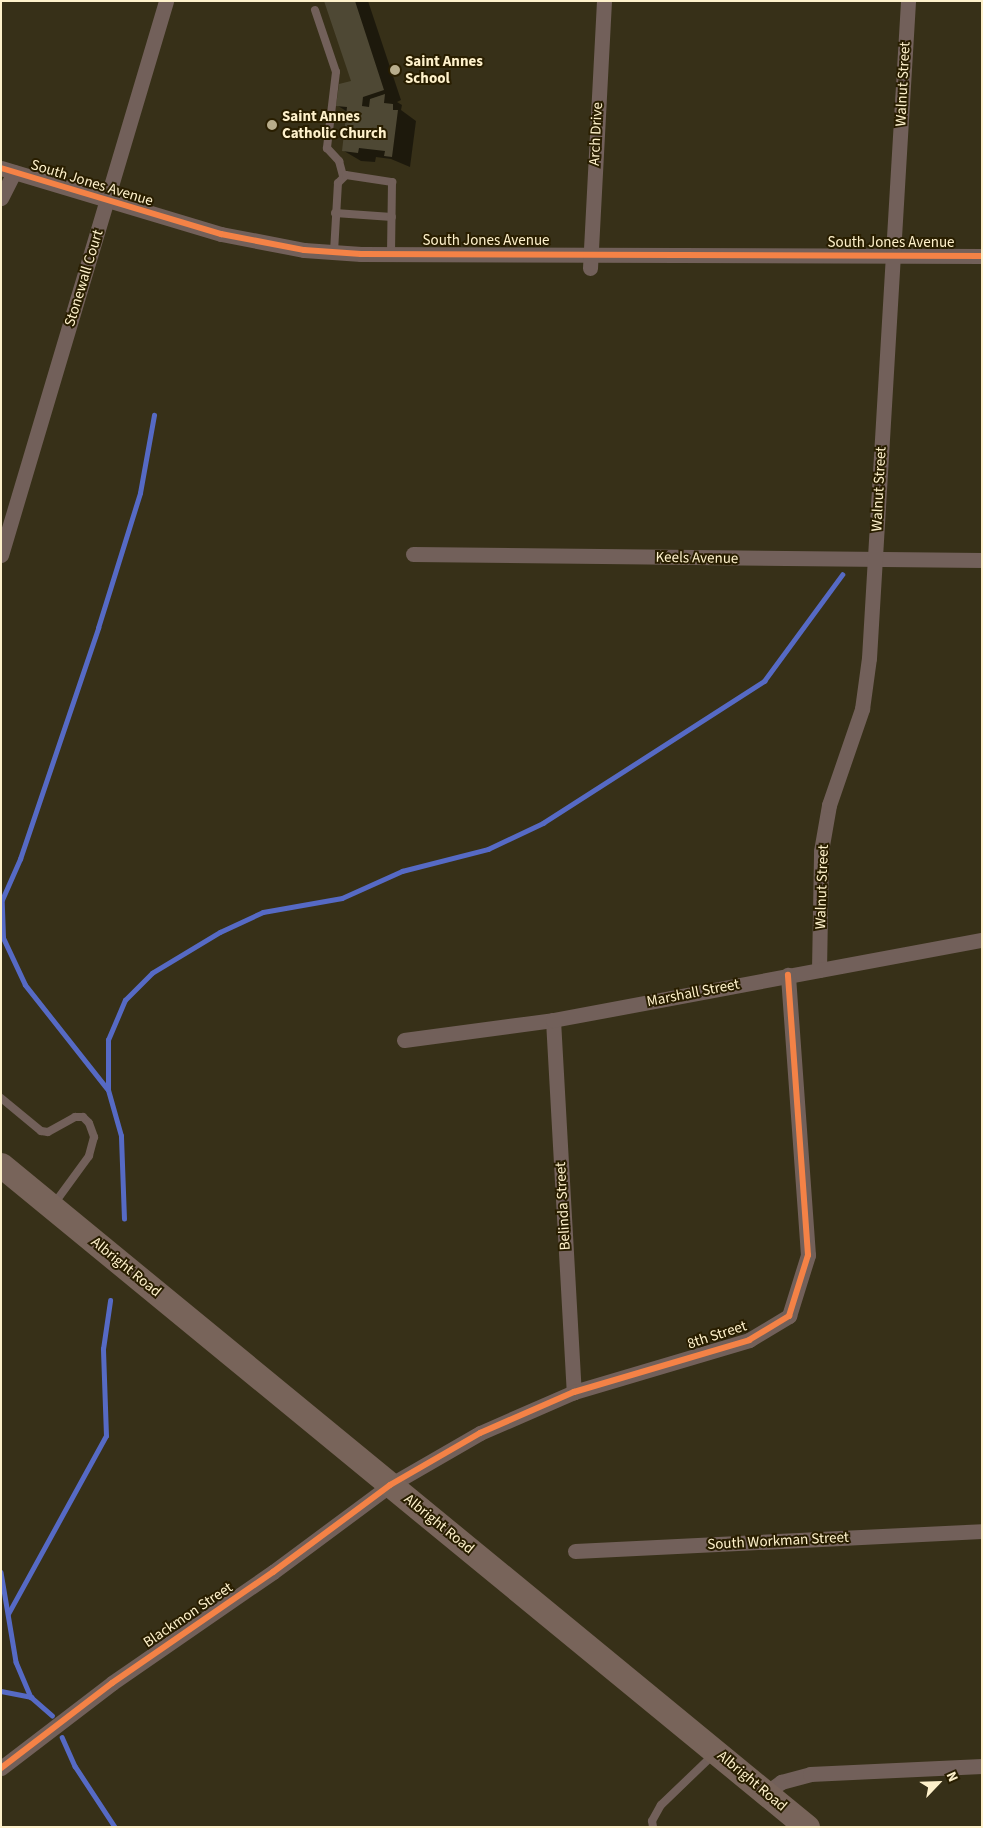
<!DOCTYPE html>
<style>
body{margin:0}
#map{position:relative;width:983px;height:1828px;overflow:hidden;background:#373018;font-family:"Source Sans 3",sans-serif}
div>[style]{position:absolute}
.shadow>*{inset:0;background:#0007}
.stream>*{height:4.5px;margin:-2.25px;padding:0 2.25px;transform-origin:2.25px;border-radius:2.25px;background:#566ac5}
.building>*{inset:0;background:#4e4834}
.service>*{height:8px;margin:-4px;padding:0 4px;transform-origin:4px;border-radius:4px;background:#72605a}
.minor>*{height:15px;margin:-7.5px;padding:0 7.5px;transform-origin:7.5px;border-radius:7.5px;background:#72605a}
.trunk>*{height:25px;margin:-12.5px;padding:0 12.5px;transform-origin:12.5px;border-radius:12.5px;background:#78645a}
.cycleway>*{height:6px;margin:-3px;padding:0 3px;transform-origin:3px;border-radius:3px;background:#f48246}
.dots>*{width:14px;height:14px;translate:-50% -50%;box-sizing:border-box;border:2px solid #291e00;border-radius:50%}
span{translate:-50% -50%;white-space:nowrap;text-align:center;line-height:1.15;-webkit-text-stroke:4px #291e00;paint-order:stroke}
.poi-label{font-size:15px;color:#fef1cb;font-weight:700}
.left{translate:0 -50%;text-align:left}
.street-label{font-size:15px;color:#fef1cb}
.frame{position:absolute;inset:0;border:2px solid #fef1cb;pointer-events:none}
.north{position:absolute;left:913px;top:1758px;width:50px;height:50px;-webkit-text-stroke:4px #291e00;paint-order:stroke;rotate:66deg;font-size:14px;font-weight:700;line-height:20px;text-align:center;color:#fef1cb}
.north::after{content:'';display:block;margin:auto;width:18px;height:22px;background:#fef1cb;clip-path:polygon(50% 0,100% 100%,50% 72%,0 100%)}
</style>
<div id="map">
<div class="shadow">
<div style="clip-path:polygon(325px 1px,368px 1px,401px 100px,397px 102px,402px 105px,401px 110px,416px 121px,410px 167px,391px 159px,376px 157px,375px 162px,361px 161px,344px 151px,348px 112px,338px 106px,352px 82px)"></div>
</div>
<div class="stream">
<div style="left:107px;top:1089px;width:132px;rotate:-128.3deg"></div>
<div style="left:25px;top:985px;width:52px;rotate:-115.1deg"></div>
<div style="left:3px;top:938px;width:38px;rotate:-92deg"></div>
<div style="left:2px;top:900px;width:45px;rotate:-66.3deg"></div>
<div style="left:20px;top:859px;width:244px;rotate:-71.3deg"></div>
<div style="left:98px;top:628px;width:141px;rotate:-72.7deg"></div>
<div style="left:140px;top:493px;width:79px;rotate:-79.8deg"></div>
<div style="left:124px;top:1219px;width:83px;rotate:-92.1deg"></div>
<div style="left:121px;top:1136px;width:48px;rotate:-105.8deg"></div>
<div style="left:108px;top:1090px;width:50px;rotate:-90deg"></div>
<div style="left:108px;top:1040px;width:43px;rotate:-67deg"></div>
<div style="left:125px;top:1000px;width:38px;rotate:-45deg"></div>
<div style="left:152px;top:973px;width:79px;rotate:-31.1deg"></div>
<div style="left:220px;top:932px;width:47px;rotate:-24.9deg"></div>
<div style="left:263px;top:912px;width:80px;rotate:-10deg"></div>
<div style="left:342px;top:898px;width:66px;rotate:-24.2deg"></div>
<div style="left:402px;top:871px;width:89px;rotate:-14.3deg"></div>
<div style="left:488px;top:849px;width:61px;rotate:-25.3deg"></div>
<div style="left:543px;top:823px;width:263px;rotate:-32.7deg"></div>
<div style="left:764px;top:681px;width:132px;rotate:-53.7deg"></div>
<div style="left:1px;top:1572px;width:91px;rotate:80.5deg"></div>
<div style="left:16px;top:1662px;width:38px;rotate:67deg"></div>
<div style="left:31px;top:1697px;width:28px;rotate:41deg"></div>
<div style="left:8px;top:1614px;width:203px;rotate:-61.2deg"></div>
<div style="left:106px;top:1436px;width:87px;rotate:-92deg"></div>
<div style="left:103px;top:1349px;width:49px;rotate:-81.7deg"></div>
<div style="left:1px;top:1691px;width:31px;rotate:11deg"></div>
<div style="left:62px;top:1737px;width:32px;rotate:66deg"></div>
<div style="left:75px;top:1766px;width:73px;rotate:56.7deg"></div>
</div>
<div class="building">
<div style="clip-path:polygon(324px 1px,355px 1px,384px 90px,363px 97px,362px 106px,369px 107px,370px 99px,385px 94px,384px 103px,393px 104px,393px 110px,398px 110px,392px 157px,384px 156px,385px 151px,359px 148px,358px 153px,342px 151px,347px 107px,336px 106px,339px 84px,351px 81px)"></div>
</div>
<div class="service">
<div style="left:315px;top:10px;width:65px;rotate:71.3deg"></div>
<div style="left:336px;top:72px;width:77px;rotate:96.8deg"></div>
<div style="left:327px;top:148px;width:18px;rotate:47deg"></div>
<div style="left:339px;top:161px;width:16px;rotate:75deg"></div>
<div style="left:335px;top:213px;width:57px;rotate:4deg"></div>
<div style="left:334px;top:252px;width:69px;rotate:-86.7deg"></div>
<div style="left:338px;top:183px;width:11px;rotate:-45deg"></div>
<div style="left:346px;top:175px;width:47px;rotate:8.7deg"></div>
<div style="left:392px;top:182px;width:72px;rotate:90.8deg"></div>
<div style="left:1px;top:1098px;width:52px;rotate:39.5deg"></div>
<div style="left:41px;top:1131px;width:7px;rotate:8deg"></div>
<div style="left:48px;top:1132px;width:31px;rotate:-29deg"></div>
<div style="left:75px;top:1117px;width:8px"></div>
<div style="left:83px;top:1117px;width:8px;rotate:45deg"></div>
<div style="left:89px;top:1123px;width:15px;rotate:70deg"></div>
<div style="left:94px;top:1137px;width:20px;rotate:105deg"></div>
<div style="left:89px;top:1156px;width:59px;rotate:126.1deg"></div>
<div style="left:653px;top:1827px;width:6px;rotate:-99deg"></div>
<div style="left:652px;top:1821px;width:18px;rotate:-61deg"></div>
<div style="left:661px;top:1805px;width:72px;rotate:-43.9deg"></div>
</div>
<div class="minor">
<div style="left:1px;top:168px;width:230px;rotate:16.7deg"></div>
<div style="left:221px;top:234px;width:85px;rotate:10.9deg"></div>
<div style="left:304px;top:250px;width:57px;rotate:4deg"></div>
<div style="left:361px;top:254px;width:621px;rotate:0.18deg"></div>
<div style="left:1px;top:198px;width:29px;rotate:-63deg"></div>
<div style="left:590px;top:268px;width:267px;rotate:-87deg"></div>
<div style="left:413px;top:554px;width:569px;rotate:0.6deg"></div>
<div style="left:1px;top:555px;width:578px;rotate:-73.41deg"></div>
<div style="left:819px;top:970px;width:119px;rotate:-89deg"></div>
<div style="left:821px;top:851px;width:47px;rotate:-80.1deg"></div>
<div style="left:829px;top:805px;width:102px;rotate:-71deg"></div>
<div style="left:862px;top:709px;width:51px;rotate:-82.2deg"></div>
<div style="left:869px;top:658px;width:658px;rotate:-86.6deg"></div>
<div style="left:553px;top:1020px;width:373px;rotate:86.8deg"></div>
<div style="left:404px;top:1040px;width:150px;rotate:-7.6deg"></div>
<div style="left:553px;top:1020px;width:436px;rotate:-10.6deg"></div>
<div style="left:575px;top:1551px;width:407px;rotate:-2.8deg"></div>
<div style="left:1px;top:1768px;width:140px;rotate:-37.4deg"></div>
<div style="left:112px;top:1683px;width:196px;rotate:-34.6deg"></div>
<div style="left:273px;top:1572px;width:146px;rotate:-36.6deg"></div>
<div style="left:390px;top:1485px;width:104px;rotate:-30deg"></div>
<div style="left:480px;top:1433px;width:103px;rotate:-23.6deg"></div>
<div style="left:574px;top:1392px;width:183px;rotate:-16.5deg"></div>
<div style="left:749px;top:1340px;width:47px;rotate:-31deg"></div>
<div style="left:789px;top:1316px;width:64px;rotate:-72.7deg"></div>
<div style="left:808px;top:1255px;width:281px;rotate:-94.1deg"></div>
<div style="left:766px;top:1793px;width:19px;rotate:-36deg"></div>
<div style="left:781px;top:1782px;width:30px;rotate:-15deg"></div>
<div style="left:810px;top:1774px;width:172px;rotate:-2.7deg"></div>
</div>
<div class="trunk">
<div style="left:1px;top:1165px;width:1043px;rotate:39.4deg"></div>
</div>
<div class="cycleway">
<div style="left:1px;top:168px;width:230px;rotate:16.7deg"></div>
<div style="left:221px;top:234px;width:85px;rotate:10.9deg"></div>
<div style="left:304px;top:250px;width:57px;rotate:4deg"></div>
<div style="left:361px;top:254px;width:621px;rotate:0.18deg"></div>
<div style="left:1px;top:1768px;width:140px;rotate:-37.4deg"></div>
<div style="left:112px;top:1683px;width:196px;rotate:-34.6deg"></div>
<div style="left:273px;top:1572px;width:146px;rotate:-36.6deg"></div>
<div style="left:390px;top:1485px;width:104px;rotate:-30deg"></div>
<div style="left:480px;top:1433px;width:103px;rotate:-23.6deg"></div>
<div style="left:574px;top:1392px;width:183px;rotate:-16.5deg"></div>
<div style="left:749px;top:1340px;width:47px;rotate:-31deg"></div>
<div style="left:789px;top:1316px;width:64px;rotate:-72.7deg"></div>
<div style="left:808px;top:1255px;width:281px;rotate:-94.1deg"></div>
</div>
<div class="dots">
<div style="left:395px;top:70px;background:#b8ad8c"></div>
<div style="left:272px;top:125px;background:#b8ad8c"></div>
</div>
<div class="poi-label">
<span class="left" style="left:405px;top:70px">Saint Annes<br>School</span>
<span class="left" style="left:282px;top:125px">Saint Annes<br>Catholic Church</span>
</div>
<div class="street-label">
<span style="left:903px;top:84px;rotate:-87deg">Walnut Street</span>
<span style="left:596px;top:134px;rotate:-87deg">Arch Drive</span>
<span style="left:92px;top:183px;rotate:17deg">South Jones Avenue</span>
<span style="left:486px;top:241px">South Jones Avenue</span>
<span style="left:891px;top:243px">South Jones Avenue</span>
<span style="left:84px;top:278px;rotate:-73deg">Stonewall Court</span>
<span style="left:879px;top:489px;rotate:-87deg">Walnut Street</span>
<span style="left:697px;top:558px;rotate:1deg">Keels Avenue</span>
<span style="left:822px;top:887px;rotate:-88deg">Walnut Street</span>
<span style="left:693px;top:993px;rotate:-11deg">Marshall Street</span>
<span style="left:563px;top:1206px;rotate:-93deg">Belinda Street</span>
<span style="left:126px;top:1267px;rotate:39deg">Albright Road</span>
<span style="left:717px;top:1335px;rotate:-18deg">8th Street</span>
<span style="left:439px;top:1524px;rotate:39deg">Albright Road</span>
<span style="left:778px;top:1541px;rotate:-3deg">South Workman Street</span>
<span style="left:188px;top:1615px;rotate:-34deg">Blackmon Street</span>
<span style="left:752px;top:1781px;rotate:40deg">Albright Road</span>
</div>
<div class="frame"></div>
<div class="north">N</div>
</div>
